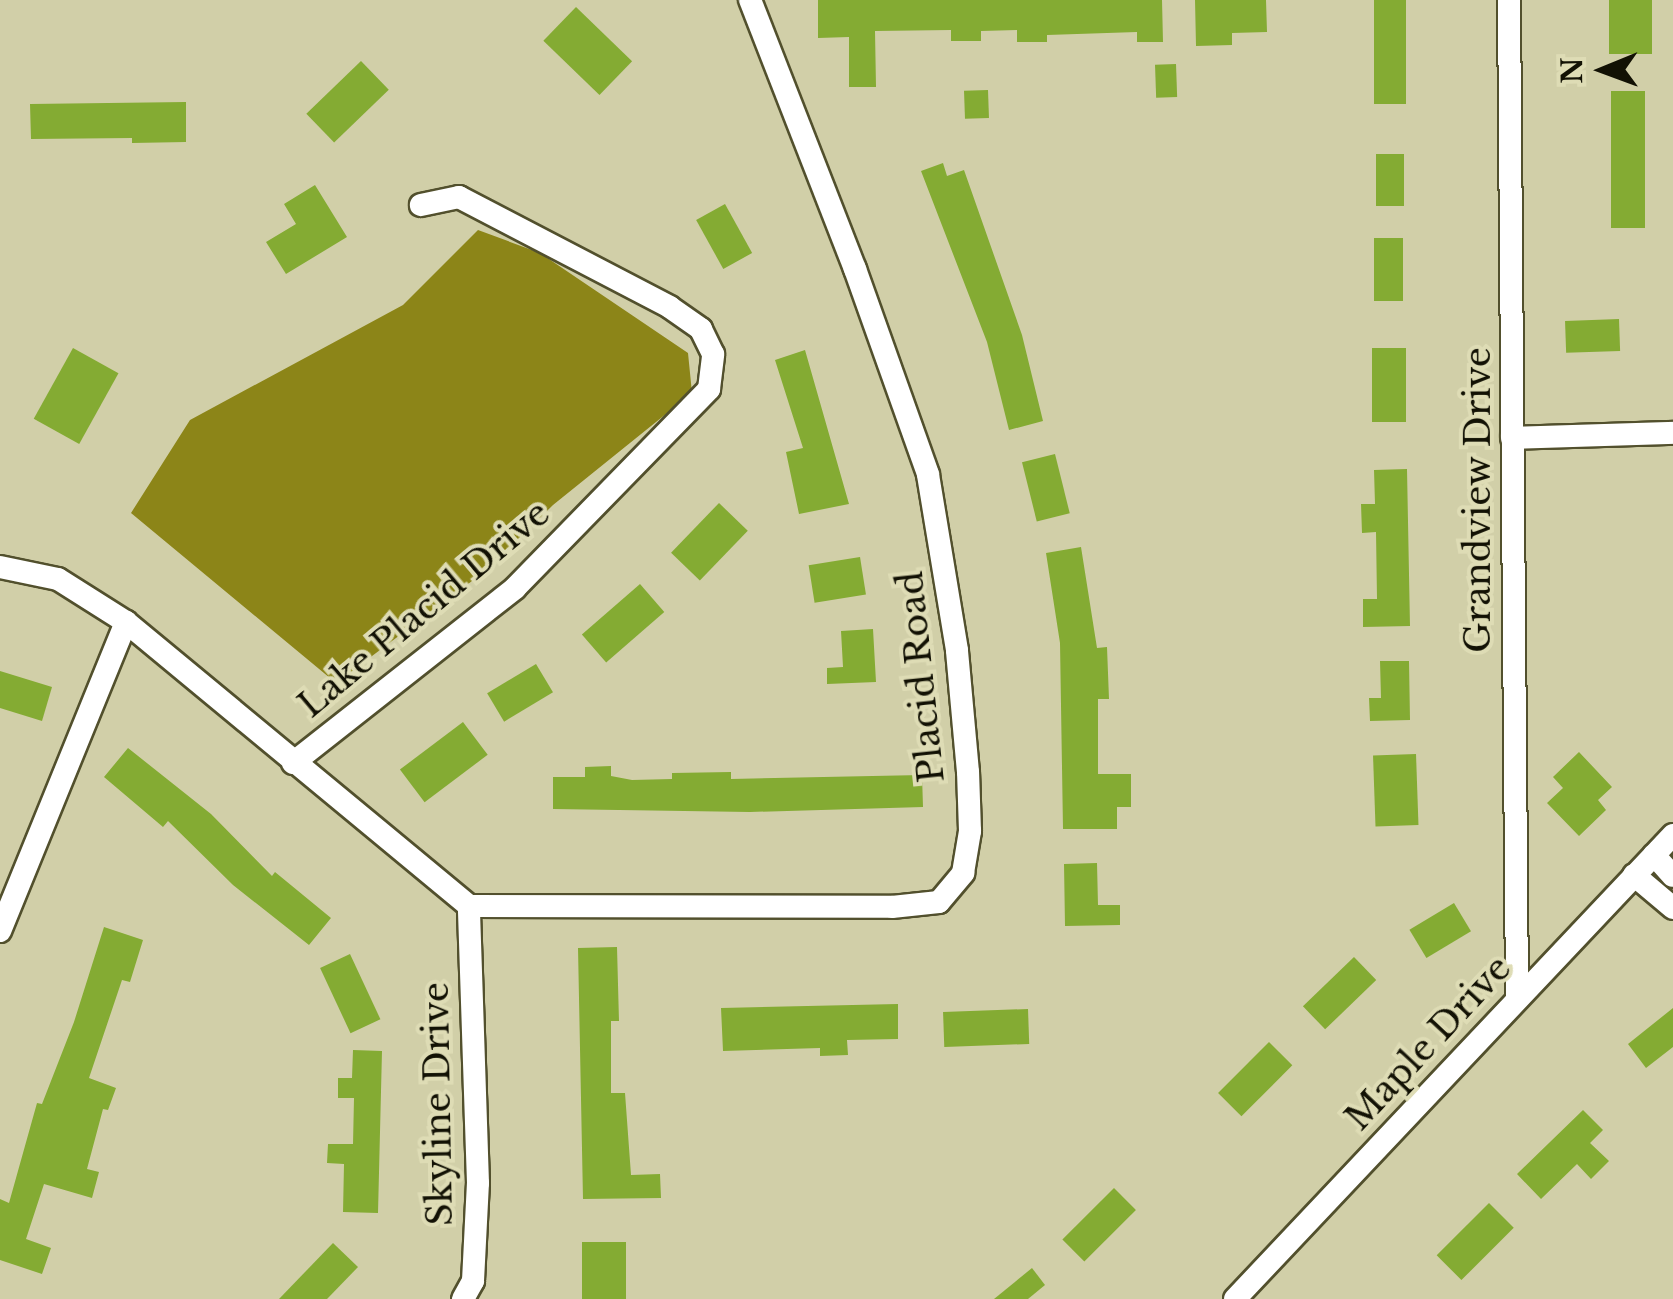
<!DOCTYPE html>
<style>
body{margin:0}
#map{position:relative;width:1673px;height:1299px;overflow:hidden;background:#d1cfa8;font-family:"Libre Baskerville",serif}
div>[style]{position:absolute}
.water>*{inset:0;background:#8c8518}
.building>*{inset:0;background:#84ab33;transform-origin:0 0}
.roads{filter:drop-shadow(2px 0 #52502d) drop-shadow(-2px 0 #52502d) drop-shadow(0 2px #52502d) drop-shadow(0 -2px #52502d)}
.street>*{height:22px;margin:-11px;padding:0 11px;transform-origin:11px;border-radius:11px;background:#fff}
span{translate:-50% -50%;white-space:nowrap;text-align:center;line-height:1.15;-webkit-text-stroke:8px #dedcb5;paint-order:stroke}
.street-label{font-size:35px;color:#121104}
.north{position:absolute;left:1553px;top:20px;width:100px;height:100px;-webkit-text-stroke:8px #dedcb5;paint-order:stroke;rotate:269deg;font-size:28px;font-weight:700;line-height:40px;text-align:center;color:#121104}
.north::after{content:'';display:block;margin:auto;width:35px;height:45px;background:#121104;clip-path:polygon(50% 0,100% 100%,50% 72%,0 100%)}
</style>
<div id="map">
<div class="water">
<div style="clip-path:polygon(478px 230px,540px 253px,688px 353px,692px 393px,553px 505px,488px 569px,336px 683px,131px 513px,190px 420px,403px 305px)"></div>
</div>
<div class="building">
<div style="clip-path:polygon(818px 0,1162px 0,1163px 42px,1137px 42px,1137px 32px,1047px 35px,1047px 42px,1017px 42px,1017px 30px,981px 31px,981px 41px,951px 41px,951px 30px,875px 31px,876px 87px,849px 87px,849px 37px,818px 38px)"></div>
<div style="clip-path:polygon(1195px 0,1266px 0,1267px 32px,1232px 33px,1232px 45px,1196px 46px)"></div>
<div style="left:1374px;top:0;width:32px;height:104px"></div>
<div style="left:1609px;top:0;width:43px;height:54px"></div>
<div style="left:576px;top:7px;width:78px;height:47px;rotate:44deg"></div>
<div style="left:361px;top:61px;width:40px;height:76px;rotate:46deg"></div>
<div style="left:1176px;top:64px;width:33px;height:21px;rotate:88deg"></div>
<div style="left:988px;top:90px;width:28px;height:24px;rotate:88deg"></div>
<div style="left:1611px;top:91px;width:34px;height:137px"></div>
<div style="clip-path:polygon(186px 102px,186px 142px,132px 143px,132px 138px,31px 139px,30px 104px)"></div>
<div style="left:1376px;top:154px;width:28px;height:52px"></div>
<div style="clip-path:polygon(943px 163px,947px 176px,964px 170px,1022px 335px,1043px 421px,1009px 430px,987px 342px,921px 171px)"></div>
<div style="clip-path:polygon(315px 185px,347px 237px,286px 274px,266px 242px,296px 224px,284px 204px)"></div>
<div style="left:725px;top:204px;width:56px;height:33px;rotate:61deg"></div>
<div style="left:1374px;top:238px;width:29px;height:63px"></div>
<div style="left:1619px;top:319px;width:32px;height:54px;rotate:88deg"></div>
<div style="left:73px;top:348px;width:52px;height:81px;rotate:29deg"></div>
<div style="left:1372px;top:348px;width:34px;height:74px"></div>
<div style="clip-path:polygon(805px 350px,849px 504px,799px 514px,786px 452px,803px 448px,775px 360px)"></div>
<div style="left:1055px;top:454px;width:61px;height:34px;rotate:76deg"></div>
<div style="clip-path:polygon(1407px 469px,1410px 626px,1363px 627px,1363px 599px,1377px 599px,1376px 532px,1362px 533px,1361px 504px,1375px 504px,1374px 470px)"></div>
<div style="left:719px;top:503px;width:40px;height:69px;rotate:44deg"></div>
<div style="clip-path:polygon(1081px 547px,1097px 648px,1107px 647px,1109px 699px,1098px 699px,1098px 774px,1131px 774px,1131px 807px,1117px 807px,1117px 829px,1063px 829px,1060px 643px,1046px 553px)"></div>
<div style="left:860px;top:557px;width:38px;height:52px;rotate:81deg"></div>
<div style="left:640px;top:584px;width:37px;height:77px;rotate:49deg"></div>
<div style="clip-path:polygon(873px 629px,876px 682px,827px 684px,827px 668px,843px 667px,841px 631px)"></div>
<div style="clip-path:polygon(1380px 661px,1409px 661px,1410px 720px,1370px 721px,1369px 698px,1381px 698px)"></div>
<div style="left:536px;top:664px;width:33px;height:57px;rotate:59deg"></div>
<div style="clip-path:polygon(0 671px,52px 687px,42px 721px,0 708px)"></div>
<div style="left:463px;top:722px;width:41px;height:79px;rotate:53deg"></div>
<div style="clip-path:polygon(128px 748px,211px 814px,272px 876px,275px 872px,331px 918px,309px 945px,233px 885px,168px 821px,163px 827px,104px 777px)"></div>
<div style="clip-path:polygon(1579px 752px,1612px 787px,1598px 800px,1606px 810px,1579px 836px,1547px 803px,1563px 788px,1553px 777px)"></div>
<div style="left:1416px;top:754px;width:71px;height:43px;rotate:88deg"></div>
<div style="clip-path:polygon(611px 766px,611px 776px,632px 780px,672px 779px,672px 773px,731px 772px,731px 779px,922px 775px,923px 807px,750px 812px,553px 809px,553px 777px,585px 777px,585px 767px)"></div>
<div style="clip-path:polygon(1097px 863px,1098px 905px,1120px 905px,1120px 925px,1065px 926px,1064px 864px)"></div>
<div style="left:1454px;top:903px;width:33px;height:52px;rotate:59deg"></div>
<div style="clip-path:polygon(104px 927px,143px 940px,130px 982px,122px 980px,89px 1078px,116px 1088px,108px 1110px,103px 1109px,87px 1169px,99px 1172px,92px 1198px,44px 1184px,26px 1239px,51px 1248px,42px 1274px,0 1260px,0 1199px,9px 1203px,37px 1103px,42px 1104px,74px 1022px)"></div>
<div style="clip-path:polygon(617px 947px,619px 1021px,611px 1021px,611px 1093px,625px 1093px,631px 1175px,660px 1174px,661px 1198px,583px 1199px,578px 948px)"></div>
<div style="left:350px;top:954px;width:72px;height:33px;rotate:65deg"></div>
<div style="left:1354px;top:957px;width:32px;height:71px;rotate:46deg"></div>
<div style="clip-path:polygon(898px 1004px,898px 1039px,847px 1040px,848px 1055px,820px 1056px,820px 1048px,723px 1051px,721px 1008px)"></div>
<div style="clip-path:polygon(1673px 1008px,1673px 1047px,1646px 1068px,1628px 1044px)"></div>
<div style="left:1028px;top:1009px;width:35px;height:85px;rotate:88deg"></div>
<div style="left:1269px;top:1042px;width:33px;height:72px;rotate:45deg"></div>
<div style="clip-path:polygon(353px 1050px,382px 1051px,378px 1213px,343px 1212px,344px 1164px,327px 1163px,328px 1144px,353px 1144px,354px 1098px,338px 1098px,338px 1078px,352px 1078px)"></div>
<div style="clip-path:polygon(1583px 1110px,1603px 1130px,1590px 1143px,1609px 1161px,1591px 1179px,1577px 1164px,1541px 1199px,1517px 1174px)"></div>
<div style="left:1114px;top:1188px;width:31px;height:73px;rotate:45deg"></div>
<div style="left:1489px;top:1203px;width:35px;height:74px;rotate:45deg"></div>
<div style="left:582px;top:1242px;width:44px;height:57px"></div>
<div style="clip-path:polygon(333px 1243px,358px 1267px,327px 1299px,279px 1299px)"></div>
<div style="clip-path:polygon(1032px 1268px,1045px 1285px,1028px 1299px,994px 1299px)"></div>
</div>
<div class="roads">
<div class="street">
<div style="left:1509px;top:0;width:999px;rotate:89.54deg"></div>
<div style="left:1512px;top:438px;width:161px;rotate:-1.8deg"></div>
<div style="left:0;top:567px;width:59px;rotate:11.7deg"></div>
<div style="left:58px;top:579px;width:80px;rotate:32.3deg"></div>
<div style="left:126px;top:622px;width:445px;rotate:39.6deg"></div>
<div style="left:293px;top:763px;width:283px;rotate:-38.2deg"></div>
<div style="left:515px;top:588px;width:278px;rotate:-45.7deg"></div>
<div style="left:709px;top:389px;width:35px;rotate:-83deg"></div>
<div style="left:713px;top:354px;width:28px;rotate:-116deg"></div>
<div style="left:701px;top:329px;width:38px;rotate:-145deg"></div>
<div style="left:670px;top:307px;width:238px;rotate:-152.5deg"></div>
<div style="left:459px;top:197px;width:39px;rotate:168deg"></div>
<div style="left:1654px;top:855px;width:28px;rotate:48deg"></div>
<div style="left:1634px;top:875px;width:51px;rotate:40.2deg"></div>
<div style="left:469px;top:906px;width:423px;rotate:0.1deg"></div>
<div style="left:892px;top:907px;width:47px;rotate:-6.1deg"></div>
<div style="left:939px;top:902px;width:38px;rotate:-50deg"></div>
<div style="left:963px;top:873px;width:43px;rotate:-80.5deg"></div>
<div style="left:970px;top:831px;width:59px;rotate:-91.9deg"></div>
<div style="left:968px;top:772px;width:122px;rotate:-95.2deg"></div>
<div style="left:957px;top:650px;width:178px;rotate:-99.4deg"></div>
<div style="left:928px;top:474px;width:218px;rotate:-109.6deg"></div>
<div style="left:855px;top:269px;width:289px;rotate:-111.3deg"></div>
<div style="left:0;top:931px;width:334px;rotate:-67.8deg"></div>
<div style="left:463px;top:1299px;width:21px;rotate:-61deg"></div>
<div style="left:473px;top:1281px;width:98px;rotate:-87.1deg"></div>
<div style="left:478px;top:1183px;width:277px;rotate:-91.9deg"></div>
<div style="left:1235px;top:1299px;width:638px;rotate:-46.65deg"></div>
</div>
</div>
<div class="street-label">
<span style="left:1478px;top:500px;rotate:-90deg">Grandview Drive</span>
<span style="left:424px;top:609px;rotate:-40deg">Lake Placid Drive</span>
<span style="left:921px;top:677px;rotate:-96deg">Placid Road</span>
<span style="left:1428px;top:1043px;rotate:-47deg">Maple Drive</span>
<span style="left:438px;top:1104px;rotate:-91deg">Skyline Drive</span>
</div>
<div class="north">N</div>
</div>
